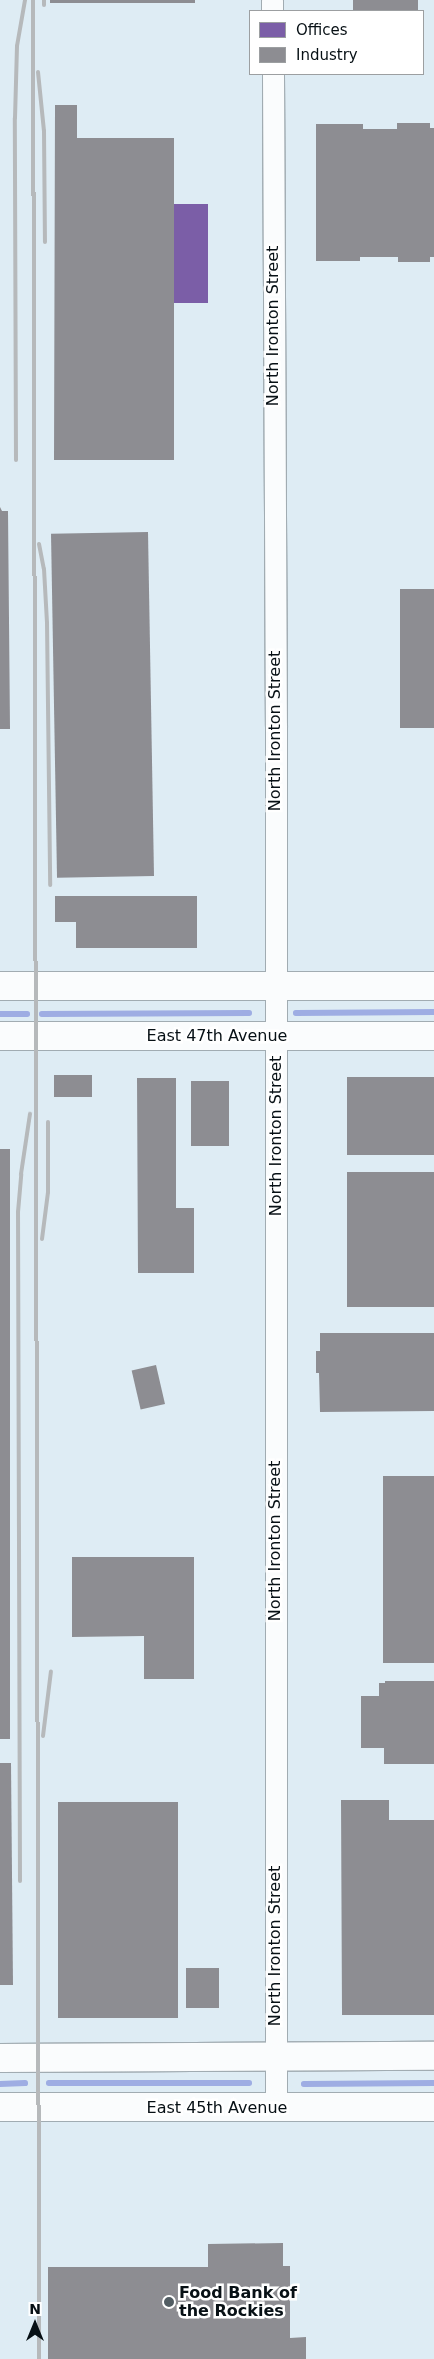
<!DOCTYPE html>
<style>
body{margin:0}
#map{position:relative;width:434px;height:2359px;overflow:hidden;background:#deecf4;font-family:"DejaVu Sans",sans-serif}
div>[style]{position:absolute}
.offices>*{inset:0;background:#7b5ea7;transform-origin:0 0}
.industry>*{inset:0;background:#8d8d92;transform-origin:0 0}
.stream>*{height:5.5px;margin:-2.75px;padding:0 2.75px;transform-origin:2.75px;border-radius:2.75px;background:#9eade3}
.roads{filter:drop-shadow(1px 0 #a1acb2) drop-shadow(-1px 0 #a1acb2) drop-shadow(0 1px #a1acb2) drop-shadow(0 -1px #a1acb2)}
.minor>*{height:21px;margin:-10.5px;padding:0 10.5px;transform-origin:10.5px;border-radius:10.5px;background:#fafcfd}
.tertiary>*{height:28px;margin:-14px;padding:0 14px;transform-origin:14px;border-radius:14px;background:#fafcfd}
.secondary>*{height:28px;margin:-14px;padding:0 14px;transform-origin:14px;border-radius:14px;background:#fafcfd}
.rail>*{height:4px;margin:-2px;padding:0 2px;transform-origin:2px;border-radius:2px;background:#b6b9bb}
.dots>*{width:14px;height:14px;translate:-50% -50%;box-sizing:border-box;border:2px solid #fff;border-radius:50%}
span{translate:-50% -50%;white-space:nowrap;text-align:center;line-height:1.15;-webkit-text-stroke:5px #fff;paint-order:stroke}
.street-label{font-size:16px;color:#071015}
.poi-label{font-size:16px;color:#071015;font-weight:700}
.left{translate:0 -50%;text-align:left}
.legend{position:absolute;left:249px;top:10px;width:175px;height:65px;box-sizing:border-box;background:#fff;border:1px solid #9c9fa1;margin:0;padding:6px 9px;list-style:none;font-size:15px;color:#071015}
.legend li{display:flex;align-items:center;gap:10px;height:25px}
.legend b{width:25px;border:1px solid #9c9fa1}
.north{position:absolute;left:10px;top:2299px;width:50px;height:50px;-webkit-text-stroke:4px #fff;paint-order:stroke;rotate:0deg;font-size:14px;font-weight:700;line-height:20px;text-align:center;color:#071015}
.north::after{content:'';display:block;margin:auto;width:18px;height:22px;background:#071015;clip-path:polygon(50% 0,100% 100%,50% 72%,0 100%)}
</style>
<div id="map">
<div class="offices">
<div style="left:174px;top:204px;width:34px;height:99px"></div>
</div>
<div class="industry">
<div style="left:50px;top:0;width:145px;height:3px"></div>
<div style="left:353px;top:0;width:65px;height:11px"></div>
<div style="clip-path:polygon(55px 105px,77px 105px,77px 138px,174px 138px,174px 460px,54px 460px)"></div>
<div style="clip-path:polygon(397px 123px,430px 123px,430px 128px,434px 128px,434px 257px,430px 257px,430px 262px,398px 262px,398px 257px,360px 257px,360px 261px,316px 261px,316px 124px,363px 124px,363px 129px,397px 129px)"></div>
<div style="clip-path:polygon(0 507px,2px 511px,8px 511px,10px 729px,0 729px)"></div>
<div style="left:148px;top:532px;width:344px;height:97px;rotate:89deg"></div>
<div style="left:400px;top:589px;width:34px;height:139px"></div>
<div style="clip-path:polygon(55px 896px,197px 896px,197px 948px,76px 948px,76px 922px,55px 922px)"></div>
<div style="left:54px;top:1075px;width:38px;height:22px"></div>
<div style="left:347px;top:1077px;width:87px;height:78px"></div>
<div style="clip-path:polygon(137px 1078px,176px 1078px,176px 1208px,194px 1208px,194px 1273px,138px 1273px)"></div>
<div style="left:191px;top:1081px;width:38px;height:65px"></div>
<div style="left:0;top:1149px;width:10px;height:590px"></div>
<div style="left:347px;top:1172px;width:87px;height:135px"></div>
<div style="clip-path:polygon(320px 1333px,434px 1333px,434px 1411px,320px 1412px,319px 1373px,316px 1373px,316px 1351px,320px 1351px)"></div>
<div style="left:156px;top:1365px;width:40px;height:25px;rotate:77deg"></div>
<div style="left:383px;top:1476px;width:51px;height:187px"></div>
<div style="clip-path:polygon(72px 1557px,194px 1557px,194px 1679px,144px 1679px,144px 1636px,72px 1637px)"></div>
<div style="clip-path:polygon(385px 1681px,434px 1681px,434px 1764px,384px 1764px,384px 1748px,361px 1748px,361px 1696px,379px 1696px,379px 1683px,385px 1683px)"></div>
<div style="clip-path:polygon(0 1763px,11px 1763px,13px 1985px,0 1985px)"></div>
<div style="clip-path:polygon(341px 1800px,389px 1800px,389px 1820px,434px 1820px,434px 2015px,342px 2015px)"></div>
<div style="left:58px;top:1802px;width:120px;height:216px"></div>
<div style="left:186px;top:1968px;width:33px;height:40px"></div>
<div style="clip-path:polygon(283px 2243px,283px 2266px,290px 2266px,290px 2338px,306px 2337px,306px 2359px,48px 2359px,48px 2267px,208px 2267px,208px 2244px)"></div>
</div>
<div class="stream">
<div style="left:296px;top:1013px;width:138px;rotate:-0.4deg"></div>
<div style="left:0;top:1014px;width:27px"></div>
<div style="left:42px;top:1014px;width:207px;rotate:-0.3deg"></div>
<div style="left:49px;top:2083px;width:200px"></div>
<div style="left:0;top:2084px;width:25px;rotate:-2deg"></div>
<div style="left:304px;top:2084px;width:130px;rotate:-0.4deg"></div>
</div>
<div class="roads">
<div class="minor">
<div style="left:272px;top:0;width:11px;rotate:90deg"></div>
<div style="left:273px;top:74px;width:652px;rotate:89.74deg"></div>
<div style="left:276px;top:726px;width:1382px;rotate:90deg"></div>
</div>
<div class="tertiary">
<div style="left:0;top:2058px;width:434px;rotate:-0.3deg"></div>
<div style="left:0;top:2107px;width:434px"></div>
</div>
<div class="secondary">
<div style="left:0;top:986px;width:434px"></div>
<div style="left:0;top:1036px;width:434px"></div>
</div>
</div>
<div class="rail">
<div style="left:33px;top:0;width:2359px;rotate:89.85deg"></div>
<div style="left:44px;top:0;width:5px;rotate:90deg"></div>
<div style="left:38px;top:72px;width:59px;rotate:84.2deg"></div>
<div style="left:44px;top:131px;width:111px;rotate:89.5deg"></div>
<div style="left:16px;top:460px;width:342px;rotate:-90.2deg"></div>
<div style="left:15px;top:118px;width:72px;rotate:-88.4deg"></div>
<div style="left:17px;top:46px;width:47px;rotate:-80.1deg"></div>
<div style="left:39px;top:544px;width:25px;rotate:79deg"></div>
<div style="left:44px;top:569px;width:54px;rotate:86.8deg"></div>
<div style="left:47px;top:623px;width:262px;rotate:89.3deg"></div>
<div style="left:42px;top:1239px;width:47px;rotate:-82.7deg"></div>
<div style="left:48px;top:1192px;width:70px;rotate:-90deg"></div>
<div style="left:43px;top:1736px;width:65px;rotate:-83deg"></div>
<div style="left:20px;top:1881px;width:669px;rotate:-90.17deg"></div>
<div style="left:18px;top:1212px;width:38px;rotate:-85deg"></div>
<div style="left:21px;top:1174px;width:61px;rotate:-81.5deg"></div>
</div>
<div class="dots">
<div style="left:169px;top:2302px;background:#525d63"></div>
</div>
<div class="street-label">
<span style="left:273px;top:326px;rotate:-90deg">North Ironton Street</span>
<span style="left:275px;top:731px;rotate:-90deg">North Ironton Street</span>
<span style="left:217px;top:1036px">East 47th Avenue</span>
<span style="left:276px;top:1136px;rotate:-90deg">North Ironton Street</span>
<span style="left:275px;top:1541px;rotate:-90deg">North Ironton Street</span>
<span style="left:275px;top:1946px;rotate:-90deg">North Ironton Street</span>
<span style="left:217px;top:2108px">East 45th Avenue</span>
</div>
<div class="poi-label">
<span class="left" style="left:179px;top:2302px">Food Bank of<br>the Rockies</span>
</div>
<ul class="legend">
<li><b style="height:14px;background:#7b5ea7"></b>Offices</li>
<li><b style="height:14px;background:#8d8d92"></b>Industry</li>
</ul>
<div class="north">N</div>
</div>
